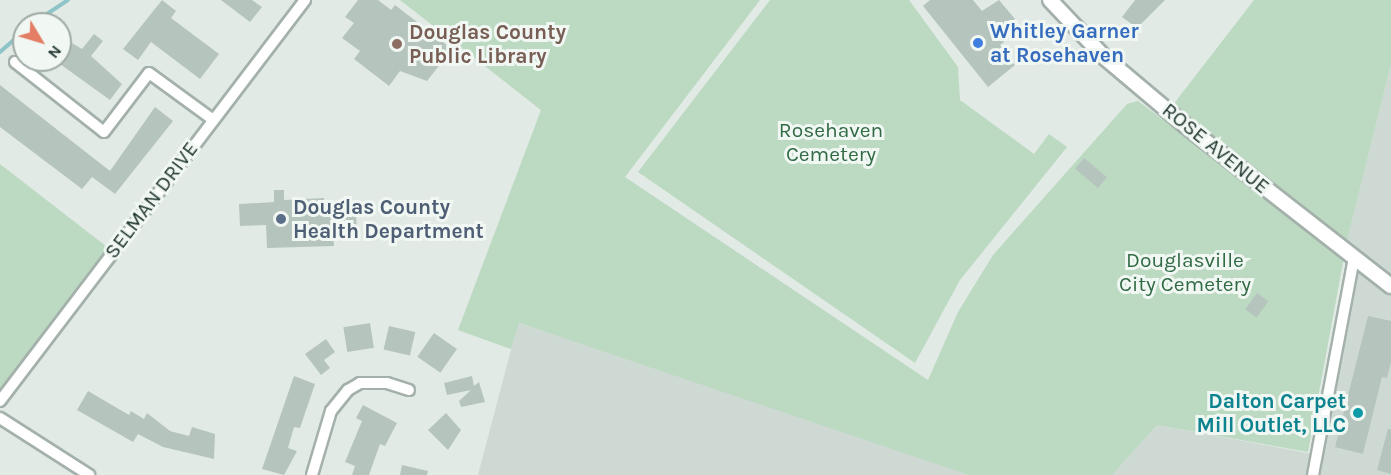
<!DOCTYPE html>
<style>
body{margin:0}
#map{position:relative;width:1391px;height:475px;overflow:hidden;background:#e1eae5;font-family:Karla,sans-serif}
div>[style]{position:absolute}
.built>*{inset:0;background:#cfd9d4}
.green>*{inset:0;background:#bcd9c2}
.stream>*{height:4px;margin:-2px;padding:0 2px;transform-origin:2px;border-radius:2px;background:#8ec3c9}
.building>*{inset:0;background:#b6c4be;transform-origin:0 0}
.roads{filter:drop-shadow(2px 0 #a4b1ab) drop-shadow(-2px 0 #a4b1ab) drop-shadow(0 2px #a4b1ab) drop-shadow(0 -2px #a4b1ab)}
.minor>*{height:10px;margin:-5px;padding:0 5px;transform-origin:5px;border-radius:5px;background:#fff}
.tertiary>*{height:14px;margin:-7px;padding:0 7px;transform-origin:7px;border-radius:7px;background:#fff}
.dots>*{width:16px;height:16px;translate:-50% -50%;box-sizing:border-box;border:3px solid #f1f7f3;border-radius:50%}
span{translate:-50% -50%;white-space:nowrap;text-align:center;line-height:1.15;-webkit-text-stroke:6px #f1f7f3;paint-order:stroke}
.shop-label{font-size:21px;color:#366cbe;font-weight:700}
.left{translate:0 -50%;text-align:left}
.education-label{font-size:21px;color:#785e54;font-weight:700}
.park-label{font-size:21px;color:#316b45}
.street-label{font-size:21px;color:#233831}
.service-label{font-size:21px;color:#4e5e75;font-weight:700}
.culture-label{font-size:21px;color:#0d838f;font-weight:700}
.right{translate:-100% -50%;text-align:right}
.north{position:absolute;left:12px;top:12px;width:60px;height:60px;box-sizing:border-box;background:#f1f7f3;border:2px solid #9faba5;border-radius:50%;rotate:128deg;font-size:16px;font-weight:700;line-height:24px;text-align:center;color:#233831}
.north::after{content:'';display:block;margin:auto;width:21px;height:27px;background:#e37e65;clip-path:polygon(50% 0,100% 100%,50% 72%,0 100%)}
</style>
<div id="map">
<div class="built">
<div style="clip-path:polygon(1391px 64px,1391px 475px,1112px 475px,1157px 425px,1324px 456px,1324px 405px,1354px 258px,1347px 241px)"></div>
<div style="clip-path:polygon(518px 323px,805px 416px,969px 475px,478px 475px)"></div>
</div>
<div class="green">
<div style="clip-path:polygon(400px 0,760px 0,625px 177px,928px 380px,958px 312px,993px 255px,1127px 104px,1138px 101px,1162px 119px,1254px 0,1391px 0,1391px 64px,1347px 241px,1308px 452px,1157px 425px,1112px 475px,969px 475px,519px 323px,511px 349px,458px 330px,541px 110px)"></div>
<div style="clip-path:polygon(770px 0,909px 0,958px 67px,960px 100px,1034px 154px,1049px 134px,1067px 147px,960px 280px,915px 363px,638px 172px)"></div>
<div style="clip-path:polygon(0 164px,120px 257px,0 404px)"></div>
</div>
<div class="stream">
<div style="left:32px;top:24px;width:43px;rotate:-33.7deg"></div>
<div style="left:0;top:52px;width:32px;rotate:-41deg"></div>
</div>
<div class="building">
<div style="clip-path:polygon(162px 0,176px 11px,171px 18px,219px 54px,200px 79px,151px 42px,138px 60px,123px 49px)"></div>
<div style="clip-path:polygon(221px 0,252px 0,262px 7px,250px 22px)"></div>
<div style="clip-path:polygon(358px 0,378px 0,391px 10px,395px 5px,452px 49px,427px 81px,400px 71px,389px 86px,354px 59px,360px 51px,342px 38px,354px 23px,345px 17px)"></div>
<div style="clip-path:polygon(930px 0,973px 0,982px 11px,999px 0,1015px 19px,997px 33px,1004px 42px,1000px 45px,1015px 65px,988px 87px,923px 6px)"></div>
<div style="clip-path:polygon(1135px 0,1165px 0,1137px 28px,1122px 17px)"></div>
<div style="clip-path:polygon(94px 34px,103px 41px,91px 56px,122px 84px,110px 100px,60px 64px,60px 36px,82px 49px)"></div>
<div style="clip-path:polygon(0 85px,110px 171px,155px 107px,173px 121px,115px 194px,92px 177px,82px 189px,0 127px)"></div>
<div style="left:1084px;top:158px;width:30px;height:14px;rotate:40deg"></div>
<div style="clip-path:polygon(274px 190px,284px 190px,284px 200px,324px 198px,325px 214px,356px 213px,357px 231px,333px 233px,334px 246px,267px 248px,266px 225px,240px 226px,239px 204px,274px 202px)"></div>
<div style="left:1257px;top:293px;width:14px;height:20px;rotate:36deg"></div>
<div style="clip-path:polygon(1368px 316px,1391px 321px,1391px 362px,1387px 378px,1382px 377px,1363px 454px,1335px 447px)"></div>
<div style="left:370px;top:323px;width:25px;height:27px;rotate:81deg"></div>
<div style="left:389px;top:326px;width:27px;height:24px;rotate:13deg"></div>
<div style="left:434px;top:333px;width:28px;height:29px;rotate:35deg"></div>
<div style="clip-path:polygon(326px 339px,335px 352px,324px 360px,330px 368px,321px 375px,305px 354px)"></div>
<div style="clip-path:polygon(294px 376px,315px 384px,300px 428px,294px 427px,288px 448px,297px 451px,284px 475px,262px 469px)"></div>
<div style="clip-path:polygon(472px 376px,474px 386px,479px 382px,485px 402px,461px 407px,459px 401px,471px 390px,447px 395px,444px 383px)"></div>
<div style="clip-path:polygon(88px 391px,129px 415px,131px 411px,144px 419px,147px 413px,170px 431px,189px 436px,192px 427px,215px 434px,214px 459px,163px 447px,138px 434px,133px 442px,77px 410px)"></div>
<div style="clip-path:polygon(363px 405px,397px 423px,385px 446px,380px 444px,369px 475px,352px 475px,355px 466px,345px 462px,362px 421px,356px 418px)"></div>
<div style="clip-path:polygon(446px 413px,461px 430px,448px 450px,428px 430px)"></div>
<div style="clip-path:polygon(1388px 429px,1391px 429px,1391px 474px,1377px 470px)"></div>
<div style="clip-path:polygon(402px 465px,428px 471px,427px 475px,400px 475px)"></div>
</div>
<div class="roads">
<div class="minor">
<div style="left:15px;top:62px;width:113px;rotate:38.2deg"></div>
<div style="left:104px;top:132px;width:74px;rotate:-52.7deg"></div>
<div style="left:149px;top:73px;width:78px;rotate:36.1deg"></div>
<div style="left:0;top:401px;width:504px;rotate:-52.74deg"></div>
<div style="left:0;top:418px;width:106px;rotate:32.6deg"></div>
<div style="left:312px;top:475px;width:67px;rotate:-73.5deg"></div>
<div style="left:331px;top:411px;width:27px;rotate:-51deg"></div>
<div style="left:348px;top:390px;width:14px;rotate:-30deg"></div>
<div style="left:360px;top:383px;width:27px"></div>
<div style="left:387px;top:383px;width:23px;rotate:18deg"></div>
<div style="left:1313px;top:475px;width:222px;rotate:-79.3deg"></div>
</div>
<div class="tertiary">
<div style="left:1050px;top:0;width:79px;rotate:46.5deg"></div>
<div style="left:1104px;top:57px;width:107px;rotate:40.1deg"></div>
<div style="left:1186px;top:126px;width:260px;rotate:38deg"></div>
</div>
</div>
<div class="dots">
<div style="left:978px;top:43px;background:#3f7fe0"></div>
<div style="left:397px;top:44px;background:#8d6e63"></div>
<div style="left:281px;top:219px;background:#5c6f8a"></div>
<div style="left:1358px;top:413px;background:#0f9aa8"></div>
</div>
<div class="shop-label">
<span class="left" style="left:990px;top:43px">Whitley Garner<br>at Rosehaven</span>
</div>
<div class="education-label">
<span class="left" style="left:409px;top:44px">Douglas County<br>Public Library</span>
</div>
<div class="park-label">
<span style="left:831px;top:142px">Rosehaven<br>Cemetery</span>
<span style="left:1185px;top:272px">Douglasville<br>City Cemetery</span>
</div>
<div class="street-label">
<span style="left:1216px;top:148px;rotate:39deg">ROSE AVENUE</span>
<span style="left:151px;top:200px;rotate:-53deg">SELMAN DRIVE</span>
</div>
<div class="service-label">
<span class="left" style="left:293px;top:219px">Douglas County<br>Health Department</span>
</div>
<div class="culture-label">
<span class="right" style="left:1346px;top:413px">Dalton Carpet<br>Mill Outlet, LLC</span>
</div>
<div class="north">N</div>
</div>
